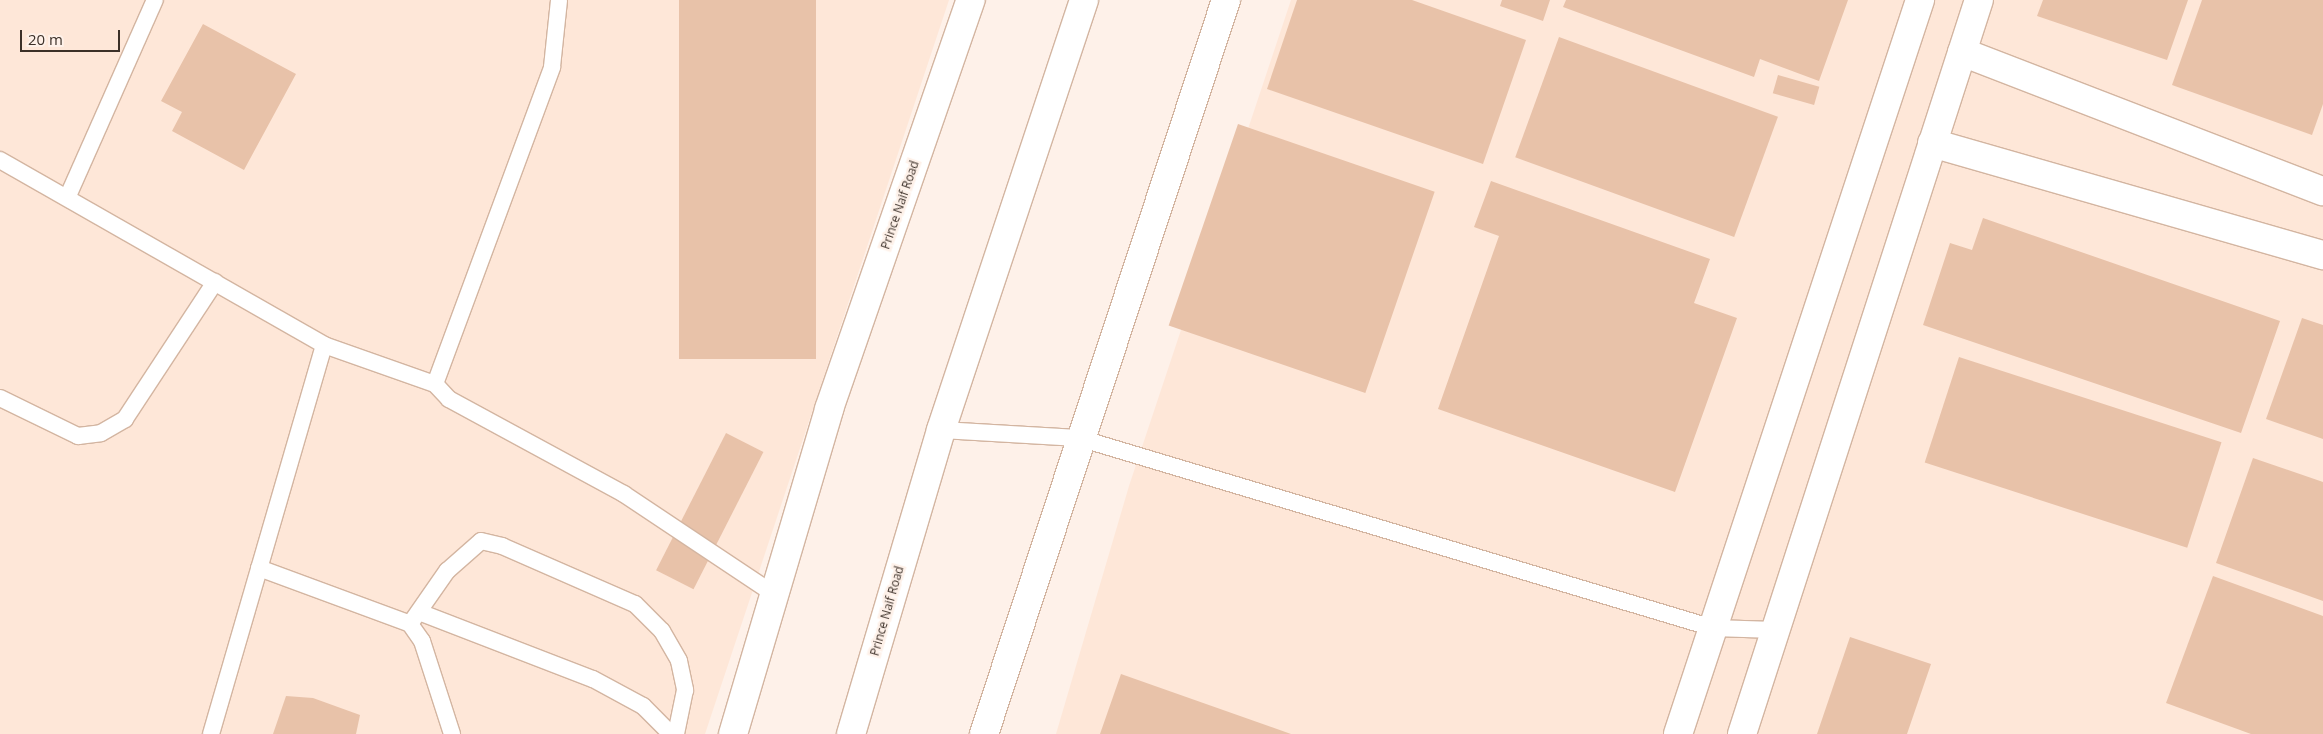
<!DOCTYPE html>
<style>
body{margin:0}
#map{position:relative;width:2323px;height:734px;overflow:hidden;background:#fef1e9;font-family:"Open Sans",sans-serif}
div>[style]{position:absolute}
.built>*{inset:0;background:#fee7d8}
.building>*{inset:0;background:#e8c2a9;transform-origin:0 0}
.roads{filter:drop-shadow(1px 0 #d3b5a1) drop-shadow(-1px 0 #d3b5a1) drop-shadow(0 1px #d3b5a1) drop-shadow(0 -1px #d3b5a1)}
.lane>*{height:16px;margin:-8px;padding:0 8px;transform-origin:8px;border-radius:8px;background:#fff}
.street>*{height:28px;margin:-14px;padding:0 14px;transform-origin:14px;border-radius:14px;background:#fff}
.primary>*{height:28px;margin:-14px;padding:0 14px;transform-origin:14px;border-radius:14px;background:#fff}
span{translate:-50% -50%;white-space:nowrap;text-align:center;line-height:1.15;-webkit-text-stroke:5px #fef1e9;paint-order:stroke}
.street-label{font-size:12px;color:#3c3028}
.scale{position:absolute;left:20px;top:30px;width:100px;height:22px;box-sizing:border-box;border:2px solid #3c3028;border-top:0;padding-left:6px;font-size:15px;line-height:18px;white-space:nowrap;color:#3c3028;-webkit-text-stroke:4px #fef1e9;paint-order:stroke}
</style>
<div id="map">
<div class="built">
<div style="clip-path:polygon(0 0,949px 0,705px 734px,0 734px)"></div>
<div style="clip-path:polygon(1291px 0,2323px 0,2323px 734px,1056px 734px,1129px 486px)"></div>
</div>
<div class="building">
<div style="left:679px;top:0;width:137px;height:359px"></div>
<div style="clip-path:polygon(1297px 0,1412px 0,1526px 40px,1483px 164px,1267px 89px)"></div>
<div style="clip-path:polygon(1502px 0,1550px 0,1543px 21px,1500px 6px)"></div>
<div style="clip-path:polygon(1566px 0,1848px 0,1819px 81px,1760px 59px,1754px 77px,1563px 7px)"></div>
<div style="clip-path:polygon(2043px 0,2188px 0,2167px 60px,2037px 16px)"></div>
<div style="clip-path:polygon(2202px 0,2323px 0,2323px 104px,2312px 135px,2172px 85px)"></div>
<div style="clip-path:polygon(203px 24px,296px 74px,244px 170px,172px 131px,182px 112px,161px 101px)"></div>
<div style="left:1559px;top:37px;width:233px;height:128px;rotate:20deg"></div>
<div style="left:1778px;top:75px;width:43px;height:19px;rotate:16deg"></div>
<div style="left:1238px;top:124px;width:208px;height:213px;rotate:19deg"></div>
<div style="clip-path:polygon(1491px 181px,1710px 259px,1694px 303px,1737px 318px,1675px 492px,1438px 409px,1499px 236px,1474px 227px)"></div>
<div style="clip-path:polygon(1983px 218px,2280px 321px,2241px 433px,1923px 325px,1950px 243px,1972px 250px)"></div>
<div style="clip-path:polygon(2302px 318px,2323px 325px,2323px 439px,2266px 419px)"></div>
<div style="left:1959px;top:357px;width:276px;height:111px;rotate:18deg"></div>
<div style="left:726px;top:433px;width:42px;height:154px;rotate:27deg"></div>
<div style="clip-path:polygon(2253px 458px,2323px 482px,2323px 601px,2216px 563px)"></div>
<div style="clip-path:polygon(2213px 576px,2323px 616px,2323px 734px,2251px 734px,2166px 703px)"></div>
<div style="clip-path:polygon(1850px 637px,1931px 664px,1907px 734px,1817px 734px)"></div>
<div style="clip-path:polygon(1121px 674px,1291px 734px,1100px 734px)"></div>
<div style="clip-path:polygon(286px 696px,313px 698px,360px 715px,356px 734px,273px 734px)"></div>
</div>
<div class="roads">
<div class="lane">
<div style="left:0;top:160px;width:373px;rotate:29.7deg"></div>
<div style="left:324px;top:345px;width:118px;rotate:19.4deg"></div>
<div style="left:435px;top:384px;width:21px;rotate:47deg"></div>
<div style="left:449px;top:399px;width:199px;rotate:28.5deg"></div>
<div style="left:624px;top:494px;width:180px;rotate:33.7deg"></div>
<div style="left:68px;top:196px;width:214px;rotate:-66.1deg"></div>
<div style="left:435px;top:384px;width:338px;rotate:-69.7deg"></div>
<div style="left:552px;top:67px;width:67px;rotate:-84deg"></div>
<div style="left:0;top:398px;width:87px;rotate:26deg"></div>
<div style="left:78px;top:436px;width:23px;rotate:-7deg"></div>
<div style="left:101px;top:433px;width:28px;rotate:-30deg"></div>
<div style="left:125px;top:419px;width:164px;rotate:-56.7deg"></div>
<div style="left:941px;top:430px;width:138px;rotate:3.3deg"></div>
<div style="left:1079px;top:438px;width:662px;rotate:16.68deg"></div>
<div style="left:1713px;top:628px;width:62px;rotate:1.8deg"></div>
<div style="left:259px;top:568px;width:161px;rotate:20.3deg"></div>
<div style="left:410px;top:624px;width:21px;rotate:55deg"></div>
<div style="left:422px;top:641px;width:98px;rotate:72.1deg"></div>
<div style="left:419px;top:612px;width:186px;rotate:21.1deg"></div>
<div style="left:593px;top:679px;width:57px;rotate:28.4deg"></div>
<div style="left:643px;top:706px;width:40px;rotate:45deg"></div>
<div style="left:410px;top:624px;width:65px;rotate:-55.1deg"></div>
<div style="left:447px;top:571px;width:45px;rotate:-41.4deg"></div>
<div style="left:481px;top:541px;width:22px;rotate:13deg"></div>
<div style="left:502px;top:546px;width:145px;rotate:23.6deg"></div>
<div style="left:635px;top:604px;width:38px;rotate:45deg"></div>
<div style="left:662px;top:631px;width:34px;rotate:60deg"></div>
<div style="left:679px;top:661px;width:30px;rotate:78deg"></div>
<div style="left:685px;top:690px;width:45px;rotate:101.6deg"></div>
<div style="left:211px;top:734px;width:405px;rotate:-73.8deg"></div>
</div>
<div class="street">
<div style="left:1962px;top:52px;width:387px;rotate:21.1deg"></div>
<div style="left:1932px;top:143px;width:407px;rotate:16deg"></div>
<div style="left:984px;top:734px;width:773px;rotate:-71.75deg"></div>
<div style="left:1678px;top:734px;width:773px;rotate:-71.75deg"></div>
<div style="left:1742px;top:734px;width:771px;rotate:-72.11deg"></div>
</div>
<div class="primary">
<div style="left:733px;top:734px;width:339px;rotate:-73.5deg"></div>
<div style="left:829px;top:409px;width:433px;rotate:-70.9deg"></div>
<div style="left:851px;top:734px;width:317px;rotate:-73.5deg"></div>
<div style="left:941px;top:430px;width:453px;rotate:-71.6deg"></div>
</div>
</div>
<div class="street-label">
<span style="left:900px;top:205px;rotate:-71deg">Prince Naif Road</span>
<span style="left:887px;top:611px;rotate:-74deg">Prince Naif Road</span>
</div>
<div class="scale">20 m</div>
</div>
